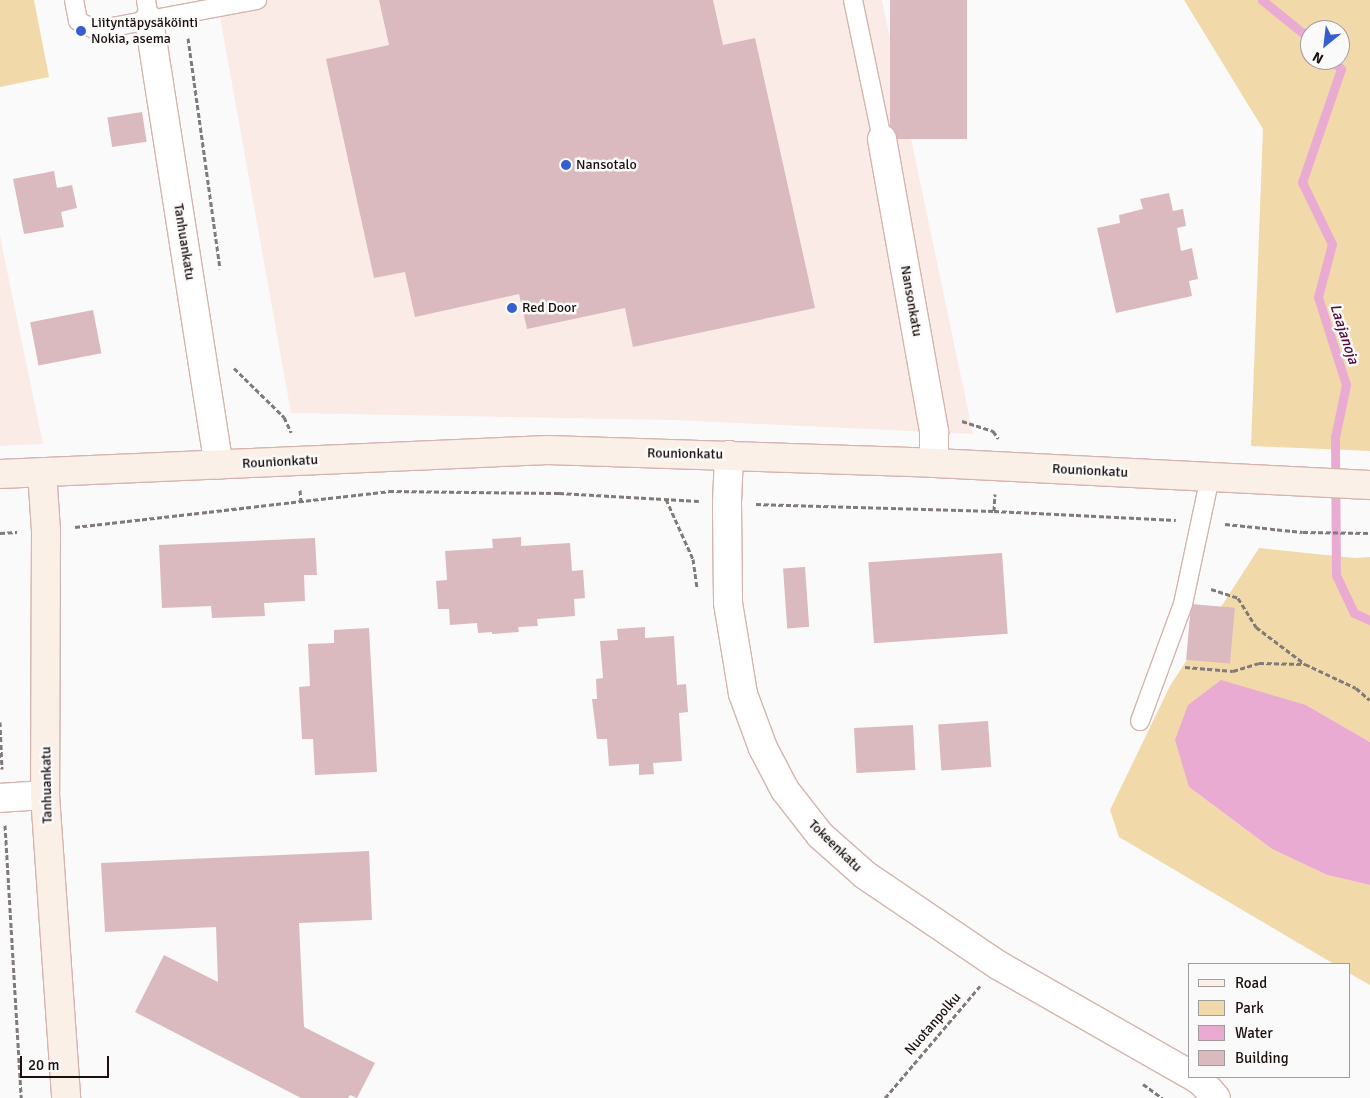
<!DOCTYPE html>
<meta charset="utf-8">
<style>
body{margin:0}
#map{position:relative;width:1370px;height:1098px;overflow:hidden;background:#fafafa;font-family:Signika,sans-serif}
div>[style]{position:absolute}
.built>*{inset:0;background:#fbebe7}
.green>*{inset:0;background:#f2d9a9}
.water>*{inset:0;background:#eaabd2}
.stream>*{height:9px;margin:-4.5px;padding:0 4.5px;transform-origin:4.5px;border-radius:4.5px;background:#eaabd2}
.building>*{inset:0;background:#dababf;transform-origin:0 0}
.path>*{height:3px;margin-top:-1.5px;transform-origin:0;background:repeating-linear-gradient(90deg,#807a78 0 5px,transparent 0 7.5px)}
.roads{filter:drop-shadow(1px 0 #d4b4ad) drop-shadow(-1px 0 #d4b4ad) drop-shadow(0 1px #d4b4ad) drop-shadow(0 -1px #d4b4ad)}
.lane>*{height:18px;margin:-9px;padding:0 9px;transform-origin:9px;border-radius:9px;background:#fff}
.street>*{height:28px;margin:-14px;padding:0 14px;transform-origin:14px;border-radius:14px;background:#fff}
.secondary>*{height:28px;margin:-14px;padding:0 14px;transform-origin:14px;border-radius:14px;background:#fbf0e8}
.dots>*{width:14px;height:14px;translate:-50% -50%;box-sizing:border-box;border:2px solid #fafafa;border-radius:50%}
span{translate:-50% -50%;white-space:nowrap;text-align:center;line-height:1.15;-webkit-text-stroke:5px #fafafa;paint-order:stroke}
.poi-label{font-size:14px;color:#1b100e}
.left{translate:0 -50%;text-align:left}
.street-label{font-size:14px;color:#1b100e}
.water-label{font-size:15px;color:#530a3f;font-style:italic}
.legend{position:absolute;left:1188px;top:963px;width:162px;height:115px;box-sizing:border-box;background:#fafafa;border:1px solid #a19c9c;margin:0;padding:6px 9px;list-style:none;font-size:15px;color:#1b100e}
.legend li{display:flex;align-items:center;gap:10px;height:25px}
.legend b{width:25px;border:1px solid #a19c9c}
.north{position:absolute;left:1300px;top:20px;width:50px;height:50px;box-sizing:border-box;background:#fafafa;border:1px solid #a19c9c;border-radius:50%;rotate:209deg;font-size:14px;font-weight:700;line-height:20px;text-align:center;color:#1b100e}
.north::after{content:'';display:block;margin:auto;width:18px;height:22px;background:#355ece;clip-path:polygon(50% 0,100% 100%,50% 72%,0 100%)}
.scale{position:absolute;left:20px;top:1056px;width:89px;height:22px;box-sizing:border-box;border:2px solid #1b100e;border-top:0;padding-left:6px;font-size:15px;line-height:18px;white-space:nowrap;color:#1b100e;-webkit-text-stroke:4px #fafafa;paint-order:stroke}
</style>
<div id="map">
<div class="built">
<div style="clip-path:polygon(217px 0,882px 0,973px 434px,674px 420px,291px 413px)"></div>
<div style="clip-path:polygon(0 235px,5px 261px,43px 444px,0 446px)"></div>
</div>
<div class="green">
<div style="clip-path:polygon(0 0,34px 0,49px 77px,0 87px)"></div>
<div style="clip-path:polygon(evenodd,1184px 0,1370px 0,1370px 451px,1251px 446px,1263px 129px,1184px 0,1310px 30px,1340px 30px,1340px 60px,1310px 60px,1310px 30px)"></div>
<div style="clip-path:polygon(1259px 548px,1355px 558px,1370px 557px,1370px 742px,1306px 705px,1189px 787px,1272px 849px,1327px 875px,1370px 885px,1370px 985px,1349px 973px,1349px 964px,1334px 964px,1119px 837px,1110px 810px,1170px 686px)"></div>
</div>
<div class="water">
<div style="clip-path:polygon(1221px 680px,1306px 705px,1370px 742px,1370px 885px,1327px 875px,1272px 849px,1189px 787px,1175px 740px,1188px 705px)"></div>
</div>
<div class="stream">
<div style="left:1262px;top:0;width:62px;rotate:39.1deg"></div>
<div style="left:1332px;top:60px;width:13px;rotate:45deg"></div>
<div style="left:1341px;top:69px;width:120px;rotate:109deg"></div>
<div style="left:1302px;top:182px;width:69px;rotate:64.2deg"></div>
<div style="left:1332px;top:244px;width:55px;rotate:104.8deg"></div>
<div style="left:1318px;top:297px;width:92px;rotate:72.3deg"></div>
<div style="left:1346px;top:385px;width:53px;rotate:101.9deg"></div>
<div style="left:1335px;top:437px;width:138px;rotate:89.6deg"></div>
<div style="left:1336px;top:575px;width:42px;rotate:64.7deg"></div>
<div style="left:1354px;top:613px;width:17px;rotate:24deg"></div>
</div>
<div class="building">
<div style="clip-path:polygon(379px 0,713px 0,723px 45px,755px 38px,815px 308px,633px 347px,625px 308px,527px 329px,519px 294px,415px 317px,405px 272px,374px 278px,326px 59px,389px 45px)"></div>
<div style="left:890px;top:0;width:77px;height:139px"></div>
<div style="left:142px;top:112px;width:30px;height:35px;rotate:81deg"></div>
<div style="clip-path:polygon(54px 171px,57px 188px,72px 185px,77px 208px,61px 212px,64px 227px,24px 234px,13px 179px)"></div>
<div style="clip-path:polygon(1169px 193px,1173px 211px,1183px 209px,1186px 226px,1177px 228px,1181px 251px,1192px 248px,1198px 279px,1189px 281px,1192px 296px,1116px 313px,1097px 228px,1120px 223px,1119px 215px,1143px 209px,1140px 199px)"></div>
<div style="left:93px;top:310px;width:44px;height:64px;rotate:79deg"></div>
<div style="clip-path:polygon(521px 537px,521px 546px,570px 543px,572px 571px,583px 570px,585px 598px,574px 599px,575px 616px,537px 619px,538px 626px,518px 627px,519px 632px,492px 634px,492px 632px,478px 633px,477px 623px,450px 625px,449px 609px,438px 609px,436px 581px,447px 580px,445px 551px,493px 548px,492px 539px)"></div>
<div style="clip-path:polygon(315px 538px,317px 575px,304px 575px,305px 601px,264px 603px,265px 616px,212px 618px,211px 606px,162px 608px,159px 545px)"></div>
<div style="left:1002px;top:553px;width:81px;height:134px;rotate:86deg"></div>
<div style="left:805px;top:567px;width:60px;height:22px;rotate:86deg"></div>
<div style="left:1191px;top:604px;width:44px;height:56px;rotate:5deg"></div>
<div style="clip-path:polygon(645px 627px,645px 638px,674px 636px,677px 685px,686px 684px,688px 712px,679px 713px,682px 761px,653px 763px,654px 774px,639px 775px,639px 764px,609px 766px,607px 739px,597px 739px,592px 699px,597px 699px,596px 679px,603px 678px,600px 641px,618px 640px,617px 629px)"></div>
<div style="clip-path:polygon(369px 628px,377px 772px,315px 775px,313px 739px,302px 739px,299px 687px,310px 686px,308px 644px,334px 643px,334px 630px)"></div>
<div style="left:988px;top:721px;width:46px;height:50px;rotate:86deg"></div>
<div style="left:913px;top:725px;width:45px;height:59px;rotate:87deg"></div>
<div style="clip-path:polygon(369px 851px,372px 920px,299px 923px,304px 1027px,375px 1063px,357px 1098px,350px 1095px,348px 1098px,301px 1098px,135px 1012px,164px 955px,218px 982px,216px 927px,105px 932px,101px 863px)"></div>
</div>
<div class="path">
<div style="left:188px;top:38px;width:233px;rotate:82.1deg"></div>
<div style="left:234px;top:368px;width:70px;rotate:44.4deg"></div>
<div style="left:284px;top:417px;width:17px;rotate:65deg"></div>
<div style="left:962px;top:421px;width:33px;rotate:18deg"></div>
<div style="left:993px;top:431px;width:9px;rotate:54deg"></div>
<div style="left:300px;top:490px;width:11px;rotate:85deg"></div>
<div style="left:666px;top:499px;width:66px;rotate:65.8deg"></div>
<div style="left:693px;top:559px;width:29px;rotate:82deg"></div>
<div style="left:756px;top:504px;width:238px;rotate:1.7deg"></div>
<div style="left:994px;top:511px;width:182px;rotate:2.8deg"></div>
<div style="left:994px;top:511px;width:17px;rotate:-87deg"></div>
<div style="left:1225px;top:524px;width:78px;rotate:5.9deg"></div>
<div style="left:1303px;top:532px;width:67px;rotate:0.9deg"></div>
<div style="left:75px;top:527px;width:316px;rotate:-6.5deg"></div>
<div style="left:389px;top:491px;width:170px;rotate:0.7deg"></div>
<div style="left:559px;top:493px;width:140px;rotate:3.3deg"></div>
<div style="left:0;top:533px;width:17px;rotate:-3deg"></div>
<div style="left:1211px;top:589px;width:28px;rotate:18deg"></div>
<div style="left:1238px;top:598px;width:34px;rotate:58deg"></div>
<div style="left:1256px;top:627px;width:61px;rotate:37.1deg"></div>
<div style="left:1185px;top:667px;width:48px;rotate:4.8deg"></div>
<div style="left:1233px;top:671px;width:27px;rotate:-17deg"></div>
<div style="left:1259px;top:663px;width:46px;rotate:1.2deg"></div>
<div style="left:1305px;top:664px;width:56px;rotate:25.2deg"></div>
<div style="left:1356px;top:688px;width:18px;rotate:41deg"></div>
<div style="left:0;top:722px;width:47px;rotate:87.6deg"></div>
<div style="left:5px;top:825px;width:273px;rotate:86.6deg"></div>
<div style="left:1143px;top:1084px;width:24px;rotate:36deg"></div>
<div style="left:885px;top:1098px;width:147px;rotate:-49.7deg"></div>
</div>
<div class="roads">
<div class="lane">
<div style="left:74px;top:0;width:21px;rotate:79deg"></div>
<div style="left:78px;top:21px;width:20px;rotate:27deg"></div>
<div style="left:96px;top:30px;width:164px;rotate:-10.6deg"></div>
<div style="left:146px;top:0;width:20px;rotate:81deg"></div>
<div style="left:853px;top:0;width:142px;rotate:78.2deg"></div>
<div style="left:1140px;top:721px;width:125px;rotate:-69.8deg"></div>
<div style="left:1183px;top:604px;width:130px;rotate:-78deg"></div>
</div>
<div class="street">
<div style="left:149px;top:20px;width:450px;rotate:81.1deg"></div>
<div style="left:882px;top:139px;width:298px;rotate:79.9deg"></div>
<div style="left:934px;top:432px;width:31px;rotate:90deg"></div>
<div style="left:729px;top:455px;width:48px;rotate:92.4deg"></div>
<div style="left:727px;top:503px;width:100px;rotate:89.4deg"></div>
<div style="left:728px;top:603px;width:92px;rotate:80.6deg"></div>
<div style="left:743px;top:694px;width:58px;rotate:69.7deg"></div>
<div style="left:763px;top:748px;width:47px;rotate:62.4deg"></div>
<div style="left:785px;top:790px;width:57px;rotate:52.1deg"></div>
<div style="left:820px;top:835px;width:60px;rotate:41.6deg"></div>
<div style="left:865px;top:875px;width:161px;rotate:34.1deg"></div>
<div style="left:998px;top:965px;width:220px;rotate:29.7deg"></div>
<div style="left:0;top:798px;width:45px;rotate:-3.8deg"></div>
<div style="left:1194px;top:1077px;width:9px;rotate:32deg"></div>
<div style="left:1202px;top:1082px;width:21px;rotate:49deg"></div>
</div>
<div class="secondary">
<div style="left:42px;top:472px;width:58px;rotate:86.1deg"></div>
<div style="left:46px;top:530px;width:265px;rotate:90.2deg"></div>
<div style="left:45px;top:795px;width:304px;rotate:86deg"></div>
<div style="left:0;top:474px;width:549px;rotate:-2.51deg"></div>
<div style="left:548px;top:450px;width:386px;rotate:1.9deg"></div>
<div style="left:934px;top:463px;width:437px;rotate:2.9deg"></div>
</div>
</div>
<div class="dots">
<div style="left:81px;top:31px;background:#355ece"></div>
<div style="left:566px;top:165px;background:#355ece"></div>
<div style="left:512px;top:308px;background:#355ece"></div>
</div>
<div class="poi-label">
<span class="left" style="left:91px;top:31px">Liityntäpysäköinti<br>Nokia, asema</span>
<span class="left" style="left:576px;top:165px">Nansotalo</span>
<span class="left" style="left:522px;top:308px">Red Door</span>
</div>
<div class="street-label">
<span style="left:184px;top:242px;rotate:81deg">Tanhuankatu</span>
<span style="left:911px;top:301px;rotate:80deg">Nansonkatu</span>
<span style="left:685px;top:454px;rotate:1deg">Rounionkatu</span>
<span style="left:280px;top:462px;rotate:-3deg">Rounionkatu</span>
<span style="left:1090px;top:471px;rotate:3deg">Rounionkatu</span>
<span style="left:47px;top:785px;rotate:-91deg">Tanhuankatu</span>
<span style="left:835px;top:846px;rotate:44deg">Tokeenkatu</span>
<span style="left:933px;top:1024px;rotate:-49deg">Nuotanpolku</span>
</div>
<div class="water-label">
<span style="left:1344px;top:334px;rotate:72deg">Laajanoja</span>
</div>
<ul class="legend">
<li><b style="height:6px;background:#fbf0e8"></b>Road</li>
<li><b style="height:14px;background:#f2d9a9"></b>Park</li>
<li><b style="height:14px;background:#eaabd2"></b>Water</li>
<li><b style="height:14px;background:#dababf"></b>Building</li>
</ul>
<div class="north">N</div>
<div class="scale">20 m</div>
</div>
